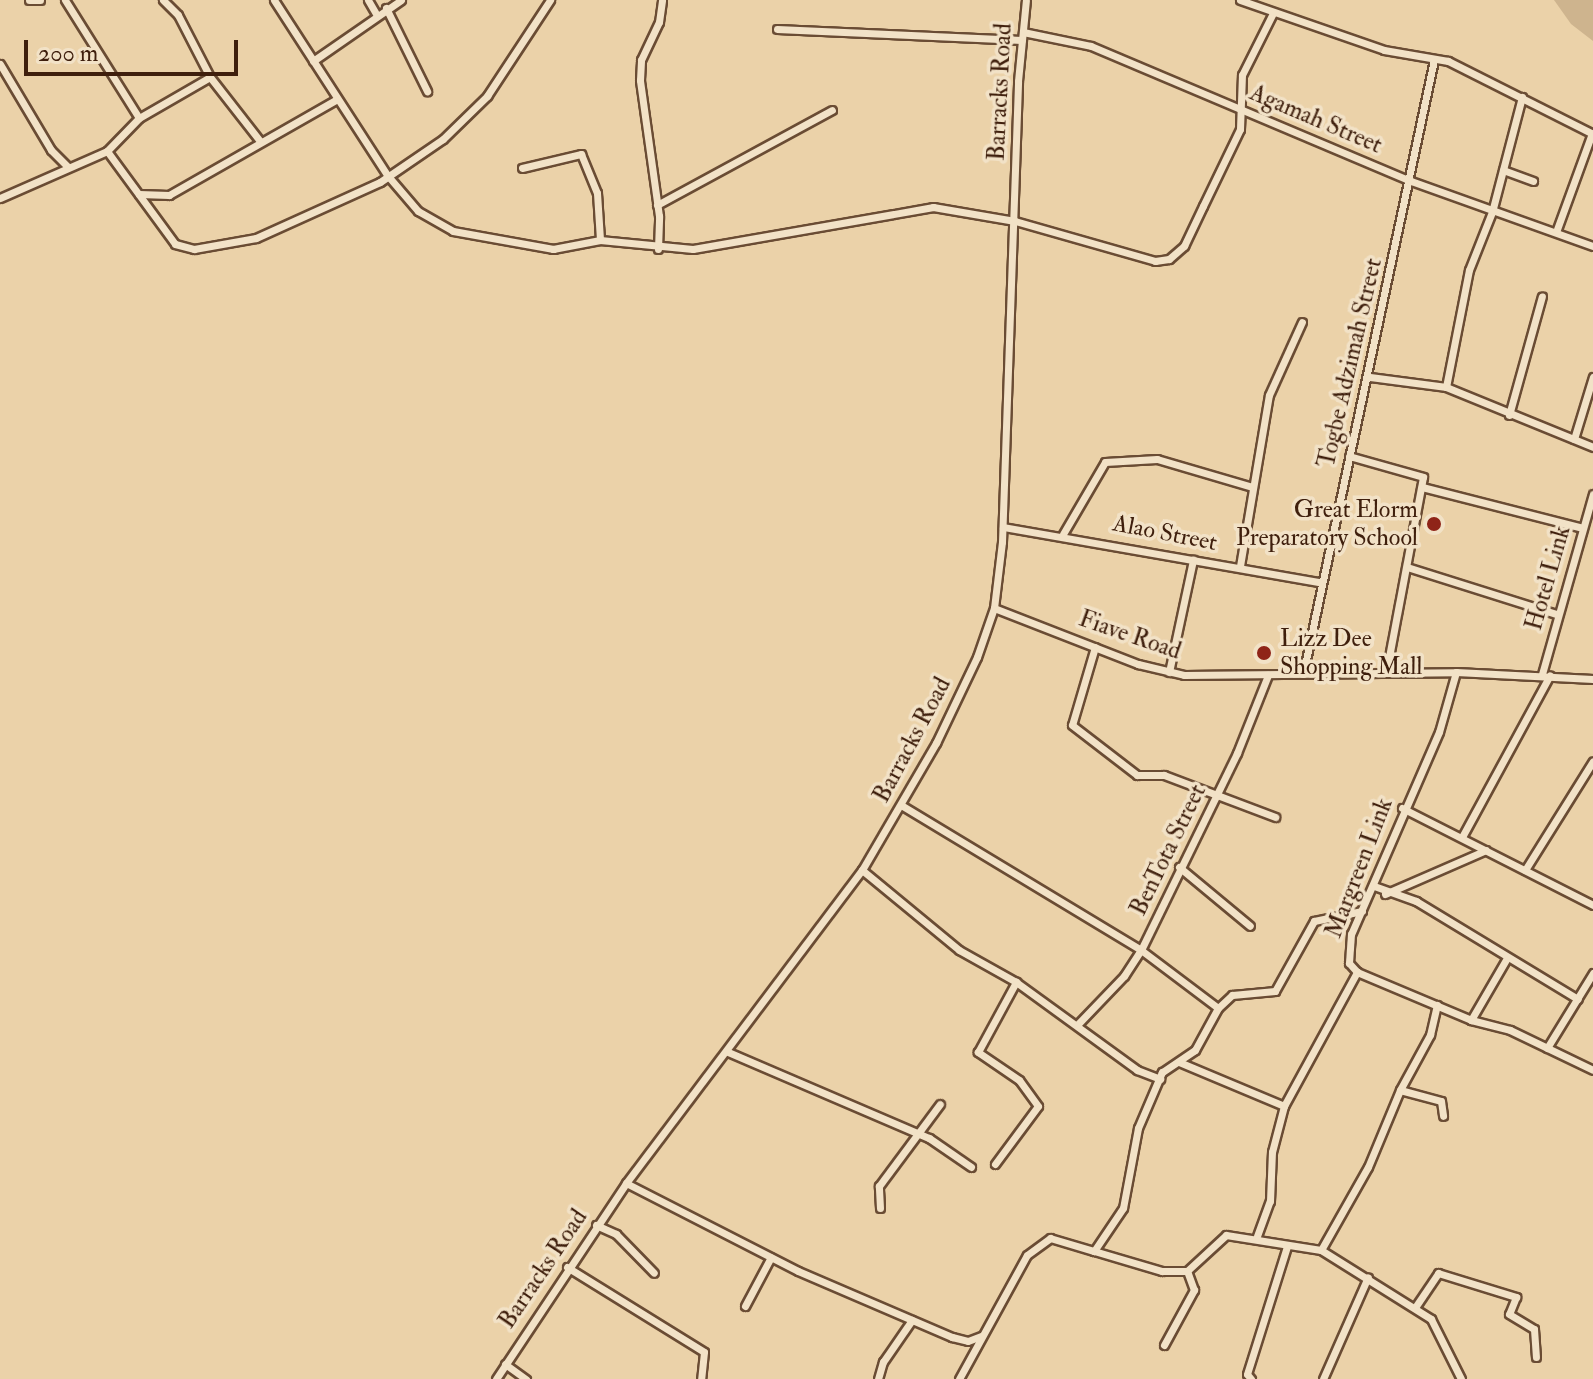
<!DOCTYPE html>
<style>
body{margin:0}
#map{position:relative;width:1593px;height:1379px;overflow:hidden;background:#ebd2a9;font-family:"IM FELL Double Pica",serif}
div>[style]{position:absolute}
.green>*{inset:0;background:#ceb48e}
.roads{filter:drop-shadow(2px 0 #6a4c34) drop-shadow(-2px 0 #6a4c34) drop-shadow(0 2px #6a4c34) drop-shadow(0 -2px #6a4c34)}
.minor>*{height:7px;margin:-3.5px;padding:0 3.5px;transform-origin:3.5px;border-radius:3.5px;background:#f2e2c7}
.dots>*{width:22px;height:22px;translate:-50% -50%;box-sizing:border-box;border:4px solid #f2e2c7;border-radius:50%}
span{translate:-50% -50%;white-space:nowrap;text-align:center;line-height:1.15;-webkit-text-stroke:7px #f2e2c7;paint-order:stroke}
.street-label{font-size:24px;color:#3f1f0d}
.poi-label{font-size:24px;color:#3f1f0d}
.right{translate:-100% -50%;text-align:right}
.left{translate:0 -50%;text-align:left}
.scale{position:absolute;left:24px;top:40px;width:214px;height:36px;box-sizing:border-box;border:4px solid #3f1f0d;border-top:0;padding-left:10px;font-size:24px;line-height:28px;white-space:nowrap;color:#3f1f0d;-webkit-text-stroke:6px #f2e2c7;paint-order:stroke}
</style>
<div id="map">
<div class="green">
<div style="clip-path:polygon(1554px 0,1593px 0,1593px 41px,1571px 24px)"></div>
</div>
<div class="roads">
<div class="minor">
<div style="left:29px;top:0;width:11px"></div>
<div style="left:65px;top:0;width:139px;rotate:57.9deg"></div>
<div style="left:163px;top:0;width:21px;rotate:45deg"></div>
<div style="left:178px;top:15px;width:70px;rotate:62.7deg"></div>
<div style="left:210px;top:77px;width:81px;rotate:52deg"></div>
<div style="left:274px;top:0;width:210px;rotate:57.1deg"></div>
<div style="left:388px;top:176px;width:46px;rotate:49.4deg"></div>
<div style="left:418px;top:211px;width:40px;rotate:29.7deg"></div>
<div style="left:453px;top:231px;width:102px;rotate:10.2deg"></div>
<div style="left:553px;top:249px;width:48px;rotate:-10.8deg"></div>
<div style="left:600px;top:240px;width:93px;rotate:5.5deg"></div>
<div style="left:693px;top:249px;width:244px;rotate:-9.9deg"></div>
<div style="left:933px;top:207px;width:83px;rotate:9.7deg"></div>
<div style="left:1015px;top:221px;width:146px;rotate:15.9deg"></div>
<div style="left:1155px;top:261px;width:14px;rotate:-8deg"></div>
<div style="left:1169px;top:259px;width:20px;rotate:-41deg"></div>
<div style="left:1184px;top:246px;width:44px;rotate:-64.6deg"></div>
<div style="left:1203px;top:206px;width:85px;rotate:-64.3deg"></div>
<div style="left:1240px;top:129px;width:54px;rotate:-87.9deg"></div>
<div style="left:1242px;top:75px;width:69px;rotate:-63.4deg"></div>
<div style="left:368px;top:0;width:16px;rotate:60deg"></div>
<div style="left:1240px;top:0;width:152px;rotate:19.1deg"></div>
<div style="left:1384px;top:50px;width:65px;rotate:9.8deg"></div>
<div style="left:1448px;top:61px;width:162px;rotate:26.7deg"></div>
<div style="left:386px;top:8px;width:93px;rotate:63.7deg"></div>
<div style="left:777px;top:29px;width:245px;rotate:2.6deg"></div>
<div style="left:1023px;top:32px;width:69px;rotate:11.6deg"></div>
<div style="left:1091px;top:46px;width:347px;rotate:22.9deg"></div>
<div style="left:1411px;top:181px;width:193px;rotate:19.7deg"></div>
<div style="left:313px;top:61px;width:107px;rotate:-34.7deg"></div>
<div style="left:0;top:64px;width:100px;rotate:59.3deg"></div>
<div style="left:51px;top:150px;width:23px;rotate:45deg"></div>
<div style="left:107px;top:151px;width:46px;rotate:-45.9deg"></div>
<div style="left:139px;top:118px;width:82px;rotate:-30deg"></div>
<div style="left:522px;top:168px;width:61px;rotate:-13.3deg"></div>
<div style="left:581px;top:154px;width:42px;rotate:67.7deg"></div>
<div style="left:597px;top:193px;width:47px;rotate:86.3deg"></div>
<div style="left:1503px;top:170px;width:32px;rotate:20deg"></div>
<div style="left:139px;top:194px;width:30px;rotate:2deg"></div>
<div style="left:169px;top:195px;width:193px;rotate:-29.7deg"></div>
<div style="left:0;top:198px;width:117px;rotate:-23.7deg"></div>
<div style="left:107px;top:151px;width:115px;rotate:53.8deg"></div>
<div style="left:175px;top:244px;width:20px;rotate:15deg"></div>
<div style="left:194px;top:249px;width:63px;rotate:-10.1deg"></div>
<div style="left:256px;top:238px;width:136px;rotate:-24.3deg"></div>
<div style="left:380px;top:182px;width:76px;rotate:-34.3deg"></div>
<div style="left:443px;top:139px;width:62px;rotate:-44.3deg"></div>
<div style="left:487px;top:96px;width:115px;rotate:-56.7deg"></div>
<div style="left:657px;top:205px;width:199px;rotate:-28.5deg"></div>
<div style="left:1556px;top:232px;width:105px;rotate:-70deg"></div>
<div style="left:658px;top:249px;width:33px;rotate:-88deg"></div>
<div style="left:659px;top:216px;width:137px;rotate:-98deg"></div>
<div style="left:640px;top:80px;width:20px;rotate:-87deg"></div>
<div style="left:641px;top:60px;width:42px;rotate:-64.7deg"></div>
<div style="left:659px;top:22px;width:22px;rotate:-82deg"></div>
<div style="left:1370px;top:377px;width:77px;rotate:7.5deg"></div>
<div style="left:1446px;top:387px;width:159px;rotate:22.2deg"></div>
<div style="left:1446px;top:387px;width:119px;rotate:-78.9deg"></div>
<div style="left:1469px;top:270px;width:62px;rotate:-68.4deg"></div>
<div style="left:1492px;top:212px;width:119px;rotate:-75.4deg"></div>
<div style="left:1509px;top:415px;width:123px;rotate:-74.5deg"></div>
<div style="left:1574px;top:439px;width:65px;rotate:-73deg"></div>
<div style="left:1349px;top:456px;width:77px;rotate:15.8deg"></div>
<div style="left:1423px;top:477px;width:199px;rotate:100.7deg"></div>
<div style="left:1422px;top:487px;width:166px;rotate:14.3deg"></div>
<div style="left:1003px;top:527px;width:321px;rotate:9.9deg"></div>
<div style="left:1063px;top:534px;width:83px;rotate:-59.7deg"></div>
<div style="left:1105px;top:462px;width:52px;rotate:-3.3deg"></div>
<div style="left:1157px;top:459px;width:99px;rotate:16.4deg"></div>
<div style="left:1240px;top:566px;width:173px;rotate:-80.4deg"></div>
<div style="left:1269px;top:395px;width:80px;rotate:-65.7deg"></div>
<div style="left:1407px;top:567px;width:156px;rotate:17.5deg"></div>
<div style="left:994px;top:608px;width:155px;rotate:21.3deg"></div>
<div style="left:1138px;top:664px;width:47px;rotate:13.4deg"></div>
<div style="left:1184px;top:675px;width:272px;rotate:-0.6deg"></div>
<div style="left:1456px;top:672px;width:137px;rotate:2.9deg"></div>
<div style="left:1095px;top:647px;width:81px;rotate:106.4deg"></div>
<div style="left:1072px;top:725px;width:82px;rotate:37.6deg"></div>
<div style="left:1137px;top:775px;width:27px"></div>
<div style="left:1164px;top:775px;width:119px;rotate:20.7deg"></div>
<div style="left:1169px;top:672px;width:115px;rotate:-77.9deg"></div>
<div style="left:1456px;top:672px;width:62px;rotate:105.8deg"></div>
<div style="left:1439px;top:732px;width:220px;rotate:113.5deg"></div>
<div style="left:1351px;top:934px;width:29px;rotate:94deg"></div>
<div style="left:1349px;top:963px;width:12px;rotate:48deg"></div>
<div style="left:1357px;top:972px;width:124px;rotate:22.8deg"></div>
<div style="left:1471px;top:1020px;width:40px;rotate:14.4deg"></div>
<div style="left:1510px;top:1030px;width:92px;rotate:25.7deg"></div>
<div style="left:1303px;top:674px;width:628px;rotate:-77.96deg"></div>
<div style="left:1542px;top:674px;width:187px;rotate:-74.2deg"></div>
<div style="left:901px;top:805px;width:280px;rotate:31.1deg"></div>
<div style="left:1141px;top:950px;width:96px;rotate:37deg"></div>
<div style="left:1402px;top:808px;width:214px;rotate:26.9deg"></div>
<div style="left:1462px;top:837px;width:184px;rotate:-61.5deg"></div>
<div style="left:1179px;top:867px;width:92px;rotate:39.7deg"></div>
<div style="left:862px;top:870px;width:126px;rotate:39.5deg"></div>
<div style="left:959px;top:950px;width:65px;rotate:29.3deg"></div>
<div style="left:1016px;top:982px;width:150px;rotate:36deg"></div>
<div style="left:1137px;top:1070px;width:25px;rotate:21deg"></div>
<div style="left:1525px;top:870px;width:128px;rotate:-58deg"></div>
<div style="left:1374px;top:886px;width:45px;rotate:19.7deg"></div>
<div style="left:1416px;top:901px;width:189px;rotate:31.2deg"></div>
<div style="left:1385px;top:894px;width:110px;rotate:-23.5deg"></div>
<div style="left:1362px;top:911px;width:49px;rotate:168.2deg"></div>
<div style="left:1314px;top:921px;width:80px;rotate:119.1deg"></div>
<div style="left:1275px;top:991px;width:43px;rotate:174.7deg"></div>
<div style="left:1232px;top:995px;width:19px;rotate:137deg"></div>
<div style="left:1218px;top:1008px;width:48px;rotate:118.7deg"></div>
<div style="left:1195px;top:1050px;width:40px;rotate:146deg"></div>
<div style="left:1162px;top:1072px;width:61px;rotate:113.2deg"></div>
<div style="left:1138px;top:1128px;width:81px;rotate:100.6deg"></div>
<div style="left:1123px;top:1208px;width:52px;rotate:124deg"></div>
<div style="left:1094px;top:1251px;width:71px;rotate:16.4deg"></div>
<div style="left:1162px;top:1271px;width:25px"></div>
<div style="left:1187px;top:1271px;width:53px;rotate:-42.7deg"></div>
<div style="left:1226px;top:1235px;width:96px;rotate:9deg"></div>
<div style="left:1321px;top:1250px;width:130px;rotate:32.1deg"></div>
<div style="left:1431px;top:1319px;width:67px;rotate:63.4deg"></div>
<div style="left:1471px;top:1020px;width:72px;rotate:-59.9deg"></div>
<div style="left:1077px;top:1025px;width:68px;rotate:-46.2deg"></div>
<div style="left:1124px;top:976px;width:31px;rotate:-57deg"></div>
<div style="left:1141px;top:950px;width:219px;rotate:-64deg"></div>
<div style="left:1237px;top:753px;width:84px;rotate:-68.3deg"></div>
<div style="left:1547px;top:1048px;width:88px;rotate:-58.5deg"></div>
<div style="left:728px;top:1052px;width:219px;rotate:23.2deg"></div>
<div style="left:929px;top:1138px;width:51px;rotate:34.6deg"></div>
<div style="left:1179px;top:1062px;width:114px;rotate:22.7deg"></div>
<div style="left:1400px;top:1090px;width:42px;rotate:15deg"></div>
<div style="left:1441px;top:1101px;width:15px;rotate:82deg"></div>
<div style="left:995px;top:1164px;width:72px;rotate:-53.4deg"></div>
<div style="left:1038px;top:1106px;width:32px;rotate:-126deg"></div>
<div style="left:1019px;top:1080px;width:50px;rotate:-145.7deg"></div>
<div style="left:978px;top:1052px;width:80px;rotate:-61.5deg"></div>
<div style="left:626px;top:1183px;width:193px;rotate:27.1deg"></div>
<div style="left:798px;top:1271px;width:168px;rotate:23.2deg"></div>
<div style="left:952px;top:1337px;width:16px;rotate:14deg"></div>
<div style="left:968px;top:1341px;width:14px;rotate:-21deg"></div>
<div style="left:880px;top:1208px;width:22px;rotate:-93deg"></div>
<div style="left:879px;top:1186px;width:102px;rotate:-53.4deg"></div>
<div style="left:596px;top:1225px;width:22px;rotate:24deg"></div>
<div style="left:616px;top:1234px;width:54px;rotate:45.7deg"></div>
<div style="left:1257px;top:1236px;width:37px;rotate:-70deg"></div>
<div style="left:1270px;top:1201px;width:49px;rotate:-87.7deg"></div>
<div style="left:1272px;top:1152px;width:48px;rotate:-75.4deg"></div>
<div style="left:1284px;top:1106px;width:153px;rotate:-61.4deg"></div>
<div style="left:1321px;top:1250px;width:95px;rotate:-60.5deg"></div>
<div style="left:1368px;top:1167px;width:83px;rotate:-67.4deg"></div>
<div style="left:1400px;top:1090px;width:63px;rotate:-61.4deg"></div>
<div style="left:1430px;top:1035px;width:31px;rotate:-77deg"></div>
<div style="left:567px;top:1267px;width:161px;rotate:31.8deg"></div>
<div style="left:704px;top:1352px;width:27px;rotate:96deg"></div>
<div style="left:745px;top:1306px;width:55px;rotate:-62deg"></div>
<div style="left:1416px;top:1306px;width:40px;rotate:-56deg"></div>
<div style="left:1438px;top:1273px;width:82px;rotate:17.1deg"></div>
<div style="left:1516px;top:1297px;width:18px;rotate:112deg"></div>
<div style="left:1509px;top:1314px;width:29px;rotate:31deg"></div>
<div style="left:1534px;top:1329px;width:28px;rotate:86deg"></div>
<div style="left:1164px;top:1345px;width:63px;rotate:-61.4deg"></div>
<div style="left:1194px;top:1290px;width:20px;rotate:-110deg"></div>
<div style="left:505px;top:1364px;width:26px;rotate:36deg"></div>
<div style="left:496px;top:1379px;width:235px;rotate:-56.4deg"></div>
<div style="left:626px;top:1183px;width:392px;rotate:-53deg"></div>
<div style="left:862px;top:870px;width:147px;rotate:-59.8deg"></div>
<div style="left:936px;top:743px;width:95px;rotate:-64.5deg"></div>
<div style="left:977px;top:657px;width:52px;rotate:-70.9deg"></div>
<div style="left:994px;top:608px;width:66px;rotate:-83.1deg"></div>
<div style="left:1002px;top:542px;width:461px;rotate:-88deg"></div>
<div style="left:1018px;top:81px;width:81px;rotate:-84.4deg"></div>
<div style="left:878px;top:1379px;width:18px;rotate:-74deg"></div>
<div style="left:883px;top:1362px;width:51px;rotate:-55.4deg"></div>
<div style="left:959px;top:1379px;width:141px;rotate:-61.3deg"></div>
<div style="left:1027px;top:1255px;width:29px;rotate:-36deg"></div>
<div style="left:1050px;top:1238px;width:46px;rotate:16.5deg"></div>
<div style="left:1251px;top:1379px;width:6px;rotate:-129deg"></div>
<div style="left:1247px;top:1374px;width:134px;rotate:-72.6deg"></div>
<div style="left:1323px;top:1379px;width:111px;rotate:-66.2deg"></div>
</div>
</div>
<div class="dots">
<div style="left:1434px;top:524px;background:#8f2418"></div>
<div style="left:1264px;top:653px;background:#8f2418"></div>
</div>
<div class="street-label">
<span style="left:1000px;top:92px;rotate:-87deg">Barracks Road</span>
<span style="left:1316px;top:119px;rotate:23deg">Agamah Street</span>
<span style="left:1350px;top:363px;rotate:-77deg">Togbe Adzimah Street</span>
<span style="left:1165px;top:533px;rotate:11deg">Alao Street</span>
<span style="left:1548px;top:578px;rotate:-74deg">Hotel Link</span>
<span style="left:1130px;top:635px;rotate:19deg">Fiave Road</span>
<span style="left:912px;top:740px;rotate:-62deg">Barracks Road</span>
<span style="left:1168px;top:850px;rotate:-64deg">BenTota Street</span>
<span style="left:1359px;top:868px;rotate:-69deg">Margreen Link</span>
<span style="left:543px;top:1269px;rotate:-56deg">Barracks Road</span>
</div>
<div class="poi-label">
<span class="right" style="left:1418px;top:524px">Great Elorm<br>Preparatory School</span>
<span class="left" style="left:1280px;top:653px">Lizz Dee<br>Shopping Mall</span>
</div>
<div class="scale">200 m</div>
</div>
